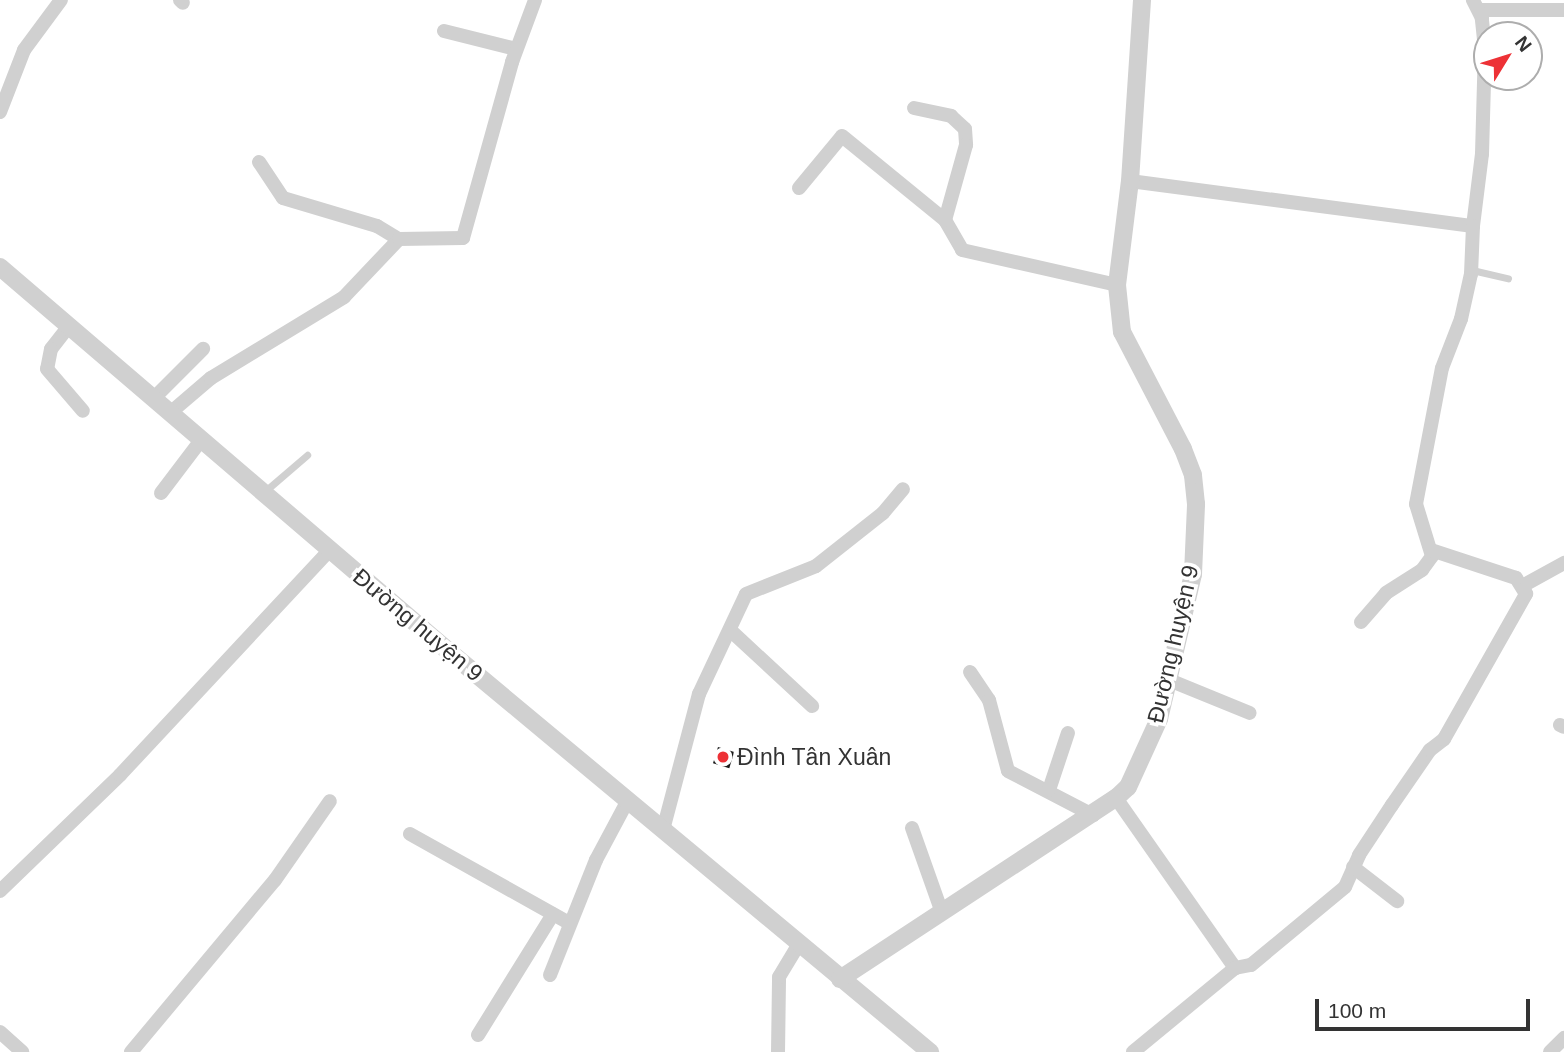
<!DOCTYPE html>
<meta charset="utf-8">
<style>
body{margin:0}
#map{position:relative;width:1564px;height:1052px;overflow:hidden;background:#fff;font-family:Arial,sans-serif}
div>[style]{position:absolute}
.building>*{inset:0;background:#1a1a1a;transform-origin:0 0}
.service>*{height:7px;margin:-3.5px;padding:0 3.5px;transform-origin:3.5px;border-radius:3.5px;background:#d0d0d0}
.minor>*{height:14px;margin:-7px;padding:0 7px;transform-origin:7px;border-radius:7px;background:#d0d0d0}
.tertiary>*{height:18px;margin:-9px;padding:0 9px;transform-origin:9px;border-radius:9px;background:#d0d0d0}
.dots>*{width:19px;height:19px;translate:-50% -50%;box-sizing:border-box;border:4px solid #fff;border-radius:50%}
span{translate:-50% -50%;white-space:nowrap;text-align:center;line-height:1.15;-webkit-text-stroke:7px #fff;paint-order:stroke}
.street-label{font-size:23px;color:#333}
.poi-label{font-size:23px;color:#333}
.left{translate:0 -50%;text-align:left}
.north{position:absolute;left:1473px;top:21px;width:70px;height:70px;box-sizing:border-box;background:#fff;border:2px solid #adadad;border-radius:50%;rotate:52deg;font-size:19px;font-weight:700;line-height:28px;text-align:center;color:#333}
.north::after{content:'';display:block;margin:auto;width:24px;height:32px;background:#ed3136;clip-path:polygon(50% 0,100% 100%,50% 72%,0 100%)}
.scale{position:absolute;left:1315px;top:999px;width:215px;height:32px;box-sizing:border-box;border:4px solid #333;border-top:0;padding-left:9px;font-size:21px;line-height:24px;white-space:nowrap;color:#333;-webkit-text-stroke:5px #fff;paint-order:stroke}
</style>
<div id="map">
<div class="building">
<div style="left:718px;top:747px;width:17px;height:17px;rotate:17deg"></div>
</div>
<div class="service">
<div style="left:1472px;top:270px;width:37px;rotate:13deg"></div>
<div style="left:264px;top:492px;width:57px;rotate:-40.7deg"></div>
</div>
<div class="minor">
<div style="left:180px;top:0;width:4px;rotate:45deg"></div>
<div style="left:1479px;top:10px;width:85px"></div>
<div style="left:444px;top:31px;width:74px;rotate:14deg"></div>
<div style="left:914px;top:108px;width:38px;rotate:12deg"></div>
<div style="left:951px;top:116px;width:19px;rotate:43deg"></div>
<div style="left:965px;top:129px;width:16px;rotate:86deg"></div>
<div style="left:966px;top:145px;width:78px;rotate:105.6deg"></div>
<div style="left:945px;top:220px;width:34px;rotate:60deg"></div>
<div style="left:962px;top:250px;width:159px;rotate:12.7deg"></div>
<div style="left:0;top:112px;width:66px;rotate:-68.8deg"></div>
<div style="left:24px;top:50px;width:62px;rotate:-53.5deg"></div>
<div style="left:259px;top:162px;width:43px;rotate:56.3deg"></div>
<div style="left:283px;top:198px;width:98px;rotate:16.6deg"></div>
<div style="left:377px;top:226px;width:26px;rotate:31deg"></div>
<div style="left:1130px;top:181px;width:346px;rotate:7.5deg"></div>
<div style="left:1473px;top:226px;width:73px;rotate:-82.9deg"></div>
<div style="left:1482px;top:154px;width:105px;rotate:-88.4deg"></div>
<div style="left:1485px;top:49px;width:31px;rotate:-96deg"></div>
<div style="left:1482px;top:18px;width:20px;rotate:-117deg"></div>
<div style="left:799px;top:188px;width:67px;rotate:-50.4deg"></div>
<div style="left:842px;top:136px;width:133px;rotate:39.2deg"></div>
<div style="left:69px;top:326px;width:29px;rotate:128deg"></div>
<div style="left:51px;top:349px;width:20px;rotate:101deg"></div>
<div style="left:47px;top:369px;width:55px;rotate:49.4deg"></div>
<div style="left:153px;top:399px;width:71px;rotate:-45deg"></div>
<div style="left:170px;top:413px;width:54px;rotate:-40.5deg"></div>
<div style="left:211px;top:378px;width:156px;rotate:-31.3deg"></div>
<div style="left:344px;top:297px;width:80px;rotate:-46.5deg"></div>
<div style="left:399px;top:239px;width:64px;rotate:-0.9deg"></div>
<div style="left:463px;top:238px;width:183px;rotate:-74.4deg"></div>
<div style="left:512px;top:62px;width:66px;rotate:-69.6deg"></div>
<div style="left:161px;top:493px;width:68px;rotate:-52.8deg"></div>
<div style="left:1524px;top:585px;width:46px;rotate:-28.8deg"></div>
<div style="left:1361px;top:622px;width:38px;rotate:-49deg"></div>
<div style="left:1386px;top:593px;width:43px;rotate:-32.6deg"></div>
<div style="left:1422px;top:570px;width:17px;rotate:-54deg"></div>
<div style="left:1432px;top:556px;width:54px;rotate:-107.1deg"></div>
<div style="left:1416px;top:504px;width:138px;rotate:-79.2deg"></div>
<div style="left:1442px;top:368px;width:53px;rotate:-68.8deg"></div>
<div style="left:1461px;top:319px;width:46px;rotate:-77.5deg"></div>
<div style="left:1471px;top:274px;width:48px;rotate:-87.6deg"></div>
<div style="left:730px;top:630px;width:112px;rotate:42.8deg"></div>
<div style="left:970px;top:672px;width:34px;rotate:56deg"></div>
<div style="left:989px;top:700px;width:73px;rotate:75deg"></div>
<div style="left:1008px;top:771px;width:96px;rotate:27.4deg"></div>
<div style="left:1169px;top:680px;width:87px;rotate:22.2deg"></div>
<div style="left:1560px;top:725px;width:4px;rotate:27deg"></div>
<div style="left:1049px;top:790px;width:60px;rotate:-71.6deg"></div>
<div style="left:1116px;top:798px;width:208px;rotate:55deg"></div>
<div style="left:1235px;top:968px;width:16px;rotate:-11deg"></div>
<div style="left:1251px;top:965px;width:122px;rotate:-39.7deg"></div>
<div style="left:1345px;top:887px;width:35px;rotate:-66deg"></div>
<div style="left:1359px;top:855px;width:60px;rotate:-56.6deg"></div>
<div style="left:1392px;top:805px;width:67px;rotate:-55.4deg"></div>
<div style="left:1430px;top:750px;width:18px;rotate:-38deg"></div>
<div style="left:1444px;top:739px;width:167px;rotate:-60.5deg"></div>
<div style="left:1526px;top:594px;width:19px;rotate:-122deg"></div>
<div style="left:1516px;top:578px;width:89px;rotate:-161.8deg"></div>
<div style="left:912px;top:828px;width:87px;rotate:70.5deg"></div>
<div style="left:663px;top:830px;width:141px;rotate:-75.2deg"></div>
<div style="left:699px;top:694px;width:110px;rotate:-64.8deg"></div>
<div style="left:746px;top:594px;width:75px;rotate:-21.8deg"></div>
<div style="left:816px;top:566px;width:85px;rotate:-38.3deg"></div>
<div style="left:883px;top:513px;width:31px;rotate:-50deg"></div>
<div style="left:410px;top:834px;width:182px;rotate:29.2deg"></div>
<div style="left:1353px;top:867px;width:56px;rotate:37.7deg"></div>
<div style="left:0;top:891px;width:167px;rotate:-44deg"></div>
<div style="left:120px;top:775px;width:308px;rotate:-47deg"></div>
<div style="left:550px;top:975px;width:124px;rotate:-68.2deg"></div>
<div style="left:596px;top:860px;width:66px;rotate:-61.9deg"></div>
<div style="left:0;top:1032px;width:30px;rotate:42deg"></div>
<div style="left:478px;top:1035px;width:142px;rotate:-58.2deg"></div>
<div style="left:131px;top:1052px;width:224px;rotate:-50.1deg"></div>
<div style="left:275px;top:880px;width:96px;rotate:-55.2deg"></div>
<div style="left:778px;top:1052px;width:75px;rotate:-89.2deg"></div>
<div style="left:779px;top:977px;width:37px;rotate:-59deg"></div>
<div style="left:1133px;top:1052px;width:132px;rotate:-39.5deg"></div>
<div style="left:1550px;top:1052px;width:20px;rotate:-45deg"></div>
</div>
<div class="tertiary">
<div style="left:0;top:267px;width:587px;rotate:40.58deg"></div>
<div style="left:446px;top:649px;width:630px;rotate:39.78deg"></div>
<div style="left:840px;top:979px;width:330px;rotate:-33.3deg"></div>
<div style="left:1116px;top:798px;width:16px;rotate:-43deg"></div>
<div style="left:1128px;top:787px;width:75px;rotate:-65.5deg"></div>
<div style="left:1159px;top:719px;width:149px;rotate:-76.8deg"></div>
<div style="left:1193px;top:574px;width:70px;rotate:-87.5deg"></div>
<div style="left:1196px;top:504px;width:29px;rotate:-96deg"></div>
<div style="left:1193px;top:475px;width:28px;rotate:-111deg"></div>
<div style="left:1183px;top:449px;width:132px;rotate:-117.5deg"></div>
<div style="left:1122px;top:332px;width:47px;rotate:-96.1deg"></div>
<div style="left:1117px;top:285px;width:105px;rotate:-82.9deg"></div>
<div style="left:1130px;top:181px;width:181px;rotate:-86.2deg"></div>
</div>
<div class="dots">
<div style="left:723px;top:757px;background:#ed3136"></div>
</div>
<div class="street-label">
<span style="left:418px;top:625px;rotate:40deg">Đường huyện 9</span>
<span style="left:1173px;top:644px;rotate:-77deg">Đường huyện 9</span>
</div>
<div class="poi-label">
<span class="left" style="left:737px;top:757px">Đình Tân Xuân</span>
</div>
<div class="north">N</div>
<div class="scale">100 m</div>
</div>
